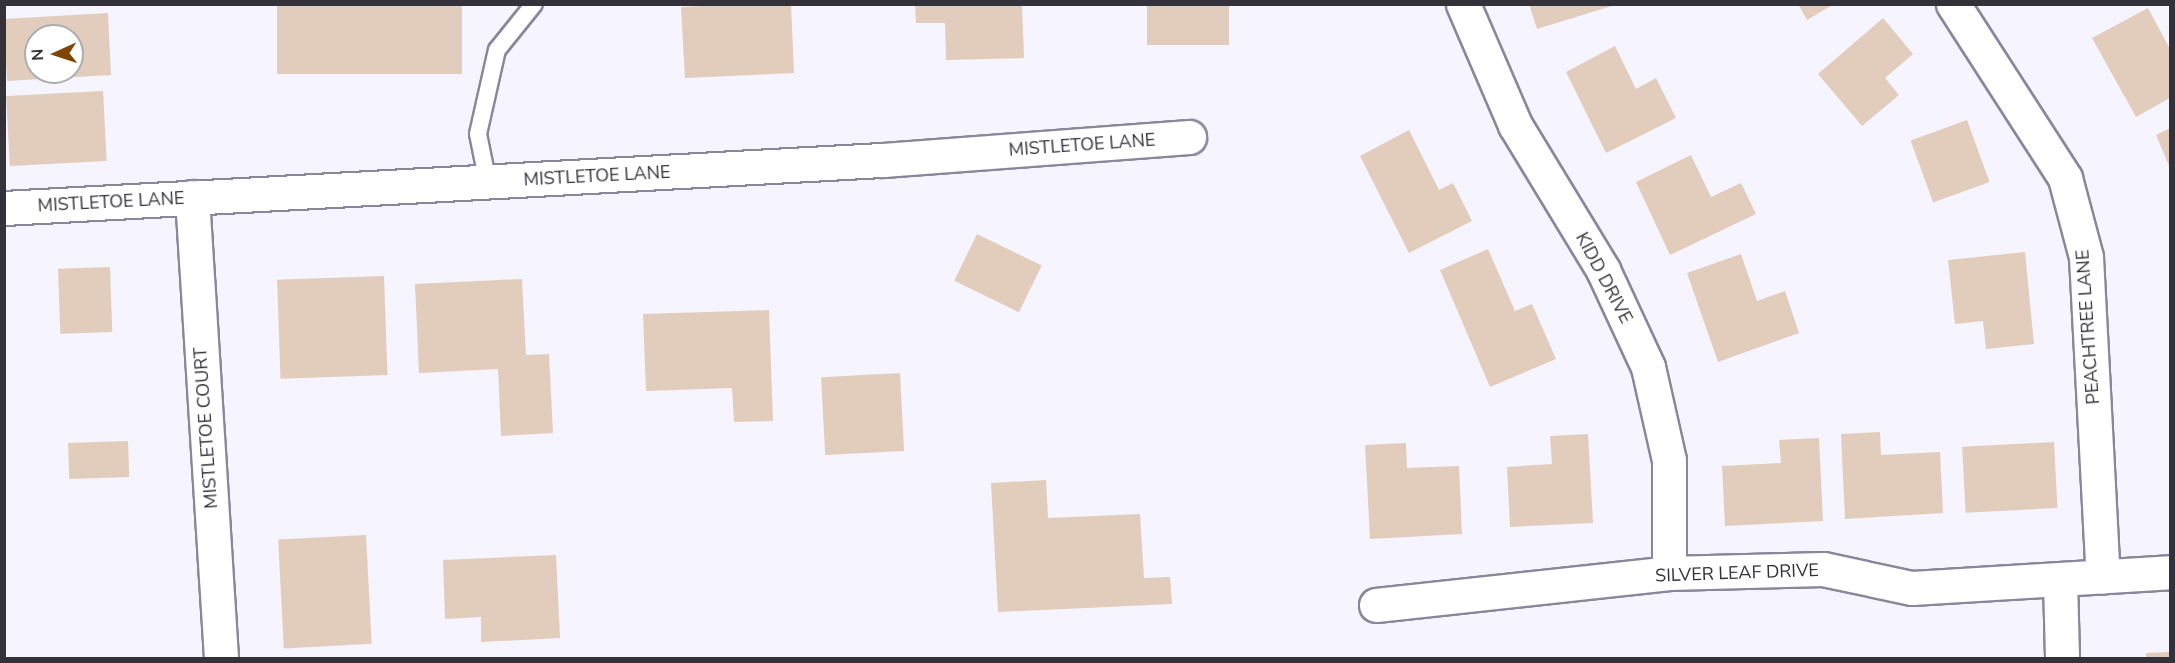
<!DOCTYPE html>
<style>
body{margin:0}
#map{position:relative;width:2175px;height:663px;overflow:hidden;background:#f6f4fe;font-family:"Nunito Sans",sans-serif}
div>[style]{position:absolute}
.building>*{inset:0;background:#e2cdbd;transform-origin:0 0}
.roads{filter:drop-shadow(2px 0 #8a869b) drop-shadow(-2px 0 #8a869b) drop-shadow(0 2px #8a869b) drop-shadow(0 -2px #8a869b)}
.service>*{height:16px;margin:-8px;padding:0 8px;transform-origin:8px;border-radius:8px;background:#fff}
.minor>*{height:33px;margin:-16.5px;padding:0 16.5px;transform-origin:16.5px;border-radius:16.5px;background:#fff}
span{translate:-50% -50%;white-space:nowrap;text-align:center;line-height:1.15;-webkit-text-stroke:6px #fff;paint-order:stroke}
.street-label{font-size:18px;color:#33313a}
.frame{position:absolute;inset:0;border:6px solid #33313a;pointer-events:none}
.north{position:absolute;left:24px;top:24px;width:60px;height:60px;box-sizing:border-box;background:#fff;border:2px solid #adadb0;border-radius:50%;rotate:267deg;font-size:16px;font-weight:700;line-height:24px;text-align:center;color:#33313a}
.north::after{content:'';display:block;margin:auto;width:21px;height:27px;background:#814500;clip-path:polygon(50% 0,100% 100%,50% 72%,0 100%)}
</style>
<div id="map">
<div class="building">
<div style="left:277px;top:4px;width:185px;height:70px"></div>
<div style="clip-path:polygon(741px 4px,791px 4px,794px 73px,685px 78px,681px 7px)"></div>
<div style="clip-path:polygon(915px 4px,1022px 4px,1024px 58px,946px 60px,945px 23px,916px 23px)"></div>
<div style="left:1147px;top:4px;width:82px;height:41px"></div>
<div style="clip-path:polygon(1529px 4px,1615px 4px,1615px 5px,1537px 29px)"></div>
<div style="clip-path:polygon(1798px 4px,1834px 4px,1807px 20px)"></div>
<div style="clip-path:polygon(2148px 8px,2170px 49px,2170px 98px,2136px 117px,2092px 38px)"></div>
<div style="clip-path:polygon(evenodd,108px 13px,111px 75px,7px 81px,4px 19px,108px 13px,36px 36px,72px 36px,72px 72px,36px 72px,36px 36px)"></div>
<div style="clip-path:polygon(1883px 18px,1913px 54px,1885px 78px,1899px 95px,1862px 126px,1818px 74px)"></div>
<div style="clip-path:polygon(1615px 46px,1636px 89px,1656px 78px,1676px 118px,1606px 153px,1566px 72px)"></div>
<div style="left:103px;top:91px;width:70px;height:97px;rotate:87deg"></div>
<div style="left:1967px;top:120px;width:66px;height:60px;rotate:70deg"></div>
<div style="clip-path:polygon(2170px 128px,2170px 168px,2156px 135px)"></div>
<div style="clip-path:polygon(1409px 130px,1439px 190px,1453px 183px,1472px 221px,1409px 253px,1360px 156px)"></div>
<div style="clip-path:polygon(1691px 155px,1711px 197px,1741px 183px,1756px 214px,1670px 255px,1636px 182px)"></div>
<div style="left:977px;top:234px;width:72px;height:52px;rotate:26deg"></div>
<div style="clip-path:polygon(1488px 249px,1515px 311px,1532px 304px,1556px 359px,1490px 387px,1440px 270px)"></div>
<div style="clip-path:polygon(2025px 252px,2034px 344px,1986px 349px,1983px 321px,1955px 324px,1948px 260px)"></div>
<div style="clip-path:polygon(1741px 254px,1757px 301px,1785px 291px,1799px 333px,1718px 362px,1687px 273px)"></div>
<div style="left:110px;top:267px;width:65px;height:52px;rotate:88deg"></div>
<div style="left:384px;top:276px;width:99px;height:107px;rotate:88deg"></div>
<div style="clip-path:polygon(522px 279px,526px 355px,549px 354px,553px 433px,501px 436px,498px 369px,419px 373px,415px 284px)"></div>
<div style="clip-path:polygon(769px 310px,773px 421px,734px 422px,732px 388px,646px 391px,643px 314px)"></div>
<div style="left:900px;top:373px;width:78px;height:79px;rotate:87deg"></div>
<div style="clip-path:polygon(1880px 432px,1881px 455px,1940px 452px,1943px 513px,1845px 519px,1841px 434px)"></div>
<div style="clip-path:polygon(1588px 434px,1593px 523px,1510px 527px,1507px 467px,1552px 464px,1550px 436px)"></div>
<div style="clip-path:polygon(1819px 438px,1823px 521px,1725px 526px,1722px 466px,1781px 463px,1779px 440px)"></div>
<div style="left:128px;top:441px;width:36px;height:60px;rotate:88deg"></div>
<div style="left:2054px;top:442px;width:66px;height:92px;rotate:87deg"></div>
<div style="clip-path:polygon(1406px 443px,1407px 468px,1459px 466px,1462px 534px,1370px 539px,1365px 445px)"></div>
<div style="clip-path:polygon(1046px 480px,1048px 518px,1140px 514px,1144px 578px,1170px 577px,1172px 604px,998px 612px,991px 483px)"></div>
<div style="left:366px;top:535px;width:109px;height:88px;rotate:87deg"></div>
<div style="clip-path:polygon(556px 555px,560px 638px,481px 642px,481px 617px,445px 619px,443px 560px)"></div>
<div style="clip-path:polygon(2170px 652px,2170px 658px,2146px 658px,2146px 653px)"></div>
</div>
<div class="roads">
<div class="service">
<div style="left:488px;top:183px;width:50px;rotate:-101.5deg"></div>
<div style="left:478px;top:134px;width:86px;rotate:-77.3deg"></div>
<div style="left:497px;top:50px;width:59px;rotate:-51.2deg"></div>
</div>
<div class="minor">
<div style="left:1463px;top:4px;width:132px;rotate:66.7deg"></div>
<div style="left:1515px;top:125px;width:170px;rotate:58.7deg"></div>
<div style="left:1603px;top:270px;width:107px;rotate:65.1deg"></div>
<div style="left:1648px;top:367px;width:95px;rotate:77.3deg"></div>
<div style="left:1669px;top:460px;width:113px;rotate:90deg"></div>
<div style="left:1953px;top:4px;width:207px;rotate:57.2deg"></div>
<div style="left:2065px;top:178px;width:82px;rotate:75.1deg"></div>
<div style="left:2086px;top:257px;width:320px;rotate:87deg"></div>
<div style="left:192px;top:197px;width:462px;rotate:86.4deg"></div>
<div style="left:4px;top:208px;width:880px;rotate:-3.13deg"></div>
<div style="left:883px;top:160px;width:307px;rotate:-4.3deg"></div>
<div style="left:2060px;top:580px;width:78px;rotate:88.5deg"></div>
<div style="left:1376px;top:605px;width:295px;rotate:-6.2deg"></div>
<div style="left:1669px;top:573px;width:154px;rotate:-1.5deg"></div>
<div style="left:1823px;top:569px;width:91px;rotate:12.1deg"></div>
<div style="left:1912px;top:588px;width:258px;rotate:-3.5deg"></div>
</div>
</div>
<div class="street-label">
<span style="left:1082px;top:145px;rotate:-4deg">MISTLETOE LANE</span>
<span style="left:597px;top:176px;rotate:-3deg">MISTLETOE LANE</span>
<span style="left:111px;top:202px;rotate:-3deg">MISTLETOE LANE</span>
<span style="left:1604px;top:278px;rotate:62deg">KIDD DRIVE</span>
<span style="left:2088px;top:327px;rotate:-94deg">PEACHTREE LANE</span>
<span style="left:206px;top:428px;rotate:-94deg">MISTLETOE COURT</span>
<span style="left:1737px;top:573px;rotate:-2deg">SILVER LEAF DRIVE</span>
</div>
<div class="frame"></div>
<div class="north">N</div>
</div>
